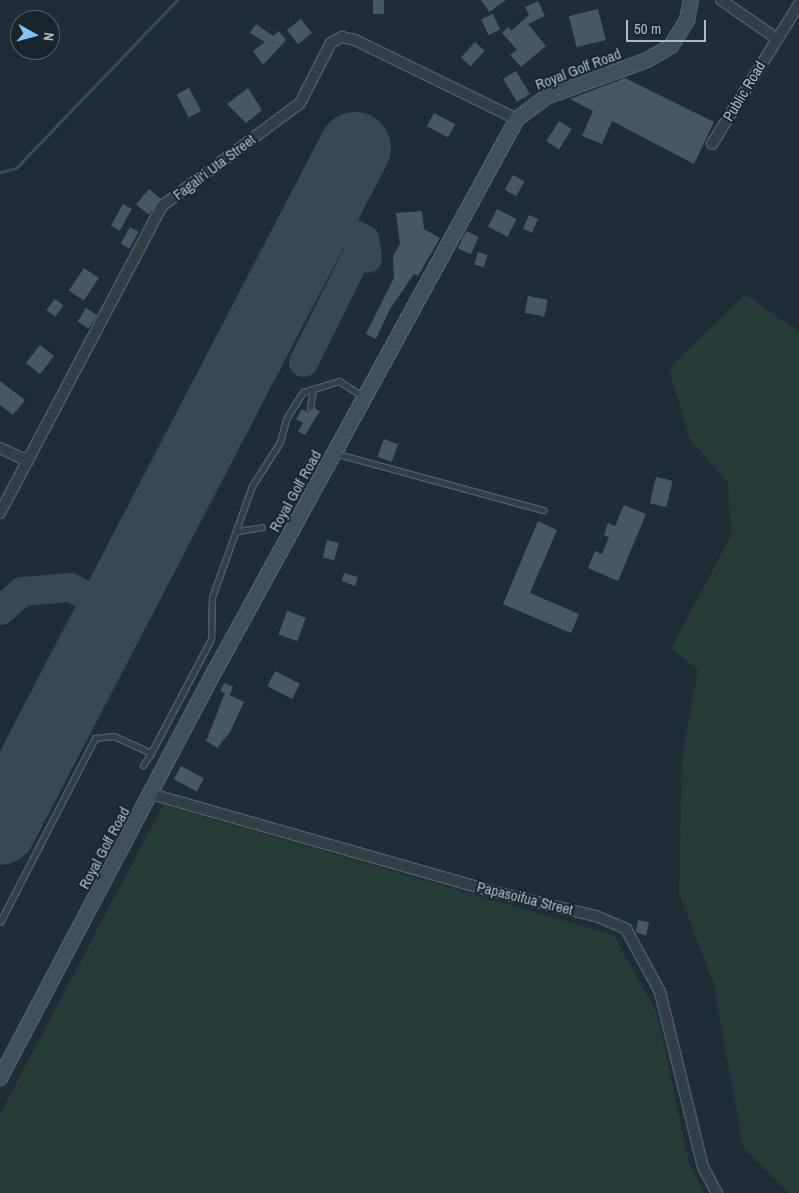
<!DOCTYPE html>
<style>
body{margin:0}
#map{position:relative;width:799px;height:1193px;overflow:hidden;background:#202d36;font-family:"Archivo Narrow",sans-serif}
div>[style]{position:absolute}
.green>*{inset:0;background:#253b38}
.stream>*{height:3px;margin:-1.5px;padding:0 1.5px;transform-origin:1.5px;border-radius:1.5px;background:#334d5e}
.taxiway>*{height:29px;margin:-14.5px;padding:0 14.5px;transform-origin:14.5px;border-radius:14.5px;background:#3a4852}
.runway>*{height:72px;margin:-36px;padding:0 36px;transform-origin:36px;border-radius:36px;background:#3a4852}
.building>*{inset:0;background:#485862;transform-origin:0 0}
.roads{filter:drop-shadow(1px 0 #515d65) drop-shadow(-1px 0 #515d65) drop-shadow(0 1px #515d65) drop-shadow(0 -1px #515d65)}
.lane>*{height:5px;margin:-2.5px;padding:0 2.5px;transform-origin:2.5px;border-radius:2.5px;background:#333f47}
.street>*{height:10px;margin:-5px;padding:0 5px;transform-origin:5px;border-radius:5px;background:#333f47}
.secondary>*{height:14px;margin:-7px;padding:0 7px;transform-origin:7px;border-radius:7px;background:#414f5a}
span{translate:-50% -50%;white-space:nowrap;text-align:center;line-height:1.15;-webkit-text-stroke:4px #19242b;paint-order:stroke}
.street-label{font-size:15px;color:#adbac4}
.north{position:absolute;left:10px;top:10px;width:50px;height:50px;box-sizing:border-box;background:#19242b;border:1px solid #546068;border-radius:50%;rotate:97deg;font-size:14px;font-weight:700;line-height:20px;text-align:center;color:#adbac4}
.north::after{content:'';display:block;margin:auto;width:18px;height:22px;background:#7fc4f7;clip-path:polygon(50% 0,100% 100%,50% 72%,0 100%)}
.scale{position:absolute;left:626px;top:20px;width:80px;height:22px;box-sizing:border-box;border:2px solid #adbac4;border-top:0;padding-left:6px;font-size:15px;line-height:18px;white-space:nowrap;color:#adbac4;-webkit-text-stroke:4px #19242b;paint-order:stroke}
</style>
<div id="map">
<div class="green">
<div style="clip-path:polygon(745px 294px,799px 331px,799px 1193px,789px 1193px,743px 1147px,713px 981px,679px 894px,682px 756px,698px 670px,671px 648px,731px 536px,728px 483px,690px 440px,669px 369px)"></div>
<div style="clip-path:polygon(163px 805px,614px 935px,658px 1015px,689px 1163px,704px 1193px,0 1193px,0 1114px)"></div>
</div>
<div class="stream">
<div style="left:0;top:172px;width:16px;rotate:-14deg"></div>
<div style="left:16px;top:168px;width:233px;rotate:-46.2deg"></div>
</div>
<div class="taxiway">
<div style="left:320px;top:216px;width:50px;rotate:27.6deg"></div>
<div style="left:364px;top:239px;width:19px;rotate:81deg"></div>
<div style="left:303px;top:362px;width:137px;rotate:-63.6deg"></div>
<div style="left:0;top:610px;width:29px;rotate:-41deg"></div>
<div style="left:22px;top:591px;width:48px;rotate:-4.8deg"></div>
<div style="left:70px;top:587px;width:47px;rotate:27.6deg"></div>
<div style="left:0;top:774px;width:26px;rotate:31deg"></div>
</div>
<div class="runway">
<div style="left:0;top:829px;width:768px;rotate:-62.47deg"></div>
</div>
<div class="building">
<div style="left:373px;top:0;width:11px;height:14px"></div>
<div style="clip-path:polygon(481px 0,506px 0,489px 12px)"></div>
<div style="clip-path:polygon(538px 1px,545px 16px,528px 24px,546px 46px,521px 67px,510px 55px,517px 50px,502px 33px,508px 27px,511px 31px,529px 15px,525px 7px)"></div>
<div style="left:598px;top:9px;width:32px;height:30px;rotate:76deg"></div>
<div style="left:493px;top:14px;width:17px;height:13px;rotate:65deg"></div>
<div style="left:301px;top:19px;width:18px;height:18px;rotate:52deg"></div>
<div style="clip-path:polygon(256px 24px,273px 36px,279px 31px,286px 40px,263px 65px,253px 51px,265px 42px,250px 33px)"></div>
<div style="left:475px;top:42px;width:13px;height:21px;rotate:42deg"></div>
<div style="left:516px;top:71px;width:27px;height:15px;rotate:59deg"></div>
<div style="clip-path:polygon(625px 78px,714px 122px,694px 164px,612px 121px,602px 144px,582px 136px,593px 111px,570px 99px)"></div>
<div style="left:189px;top:88px;width:26px;height:14px;rotate:62deg"></div>
<div style="clip-path:polygon(248px 88px,262px 110px,246px 123px,227px 104px)"></div>
<div style="left:434px;top:113px;width:24px;height:15px;rotate:28deg"></div>
<div style="left:559px;top:121px;width:15px;height:24px;rotate:32deg"></div>
<div style="left:513px;top:175px;width:13px;height:17px;rotate:29deg"></div>
<div style="left:149px;top:189px;width:16px;height:20px;rotate:40deg"></div>
<div style="left:123px;top:204px;width:10px;height:25px;rotate:29deg"></div>
<div style="left:497px;top:209px;width:22px;height:20px;rotate:27deg"></div>
<div style="clip-path:polygon(422px 211px,424px 229px,440px 238px,418px 276px,414px 274px,390px 309px,376px 339px,366px 334px,394px 278px,393px 256px,400px 244px,396px 213px)"></div>
<div style="left:529px;top:215px;width:10px;height:15px;rotate:24deg"></div>
<div style="left:130px;top:227px;width:10px;height:19px;rotate:29deg"></div>
<div style="left:466px;top:231px;width:14px;height:19px;rotate:25deg"></div>
<div style="left:478px;top:252px;width:10px;height:13px;rotate:17deg"></div>
<div style="left:84px;top:268px;width:18px;height:27px;rotate:34deg"></div>
<div style="left:528px;top:296px;width:20px;height:17px;rotate:11deg"></div>
<div style="left:55px;top:299px;width:11px;height:14px;rotate:38deg"></div>
<div style="left:86px;top:308px;width:13px;height:16px;rotate:32deg"></div>
<div style="left:40px;top:345px;width:18px;height:23px;rotate:38deg"></div>
<div style="clip-path:polygon(0 381px,25px 400px,13px 415px,0 405px)"></div>
<div style="clip-path:polygon(314px 408px,320px 411px,305px 435px,298px 431px,303px 423px,296px 419px,302px 409px,309px 413px)"></div>
<div style="left:384px;top:439px;width:15px;height:19px;rotate:20deg"></div>
<div style="left:656px;top:477px;width:17px;height:27px;rotate:13deg"></div>
<div style="clip-path:polygon(624px 505px,646px 514px,618px 581px,588px 568px,595px 551px,602px 554px,609px 537px,604px 535px,608px 523px,615px 526px)"></div>
<div style="clip-path:polygon(538px 521px,557px 530px,530px 593px,579px 614px,571px 633px,503px 604px)"></div>
<div style="left:327px;top:540px;width:12px;height:18px;rotate:14deg"></div>
<div style="clip-path:polygon(344px 573px,358px 577px,355px 586px,342px 581px)"></div>
<div style="left:287px;top:611px;width:20px;height:25px;rotate:20deg"></div>
<div style="left:275px;top:671px;width:28px;height:17px;rotate:27deg"></div>
<div style="left:224px;top:683px;width:10px;height:9px;rotate:24deg"></div>
<div style="clip-path:polygon(225px 693px,244px 702px,230px 732px,217px 748px,206px 741px)"></div>
<div style="left:181px;top:766px;width:26px;height:15px;rotate:28deg"></div>
<div style="clip-path:polygon(638px 920px,649px 922px,646px 936px,636px 932px)"></div>
</div>
<div class="roads">
<div class="lane">
<div style="left:310px;top:408px;width:19px;rotate:-81deg"></div>
<div style="left:334px;top:453px;width:217px;rotate:15.3deg"></div>
<div style="left:238px;top:531px;width:24px;rotate:-9deg"></div>
<div style="left:143px;top:765px;width:14px;rotate:-56deg"></div>
<div style="left:0;top:922px;width:207px;rotate:-62.7deg"></div>
<div style="left:95px;top:738px;width:19px;rotate:-6deg"></div>
<div style="left:114px;top:736px;width:41px;rotate:24.7deg"></div>
<div style="left:151px;top:753px;width:129px;rotate:-62.2deg"></div>
<div style="left:211px;top:639px;width:42px;rotate:-88.6deg"></div>
<div style="left:212px;top:597px;width:118px;rotate:-70.2deg"></div>
<div style="left:252px;top:486px;width:52px;rotate:-57.5deg"></div>
<div style="left:280px;top:442px;width:24px;rotate:-75deg"></div>
<div style="left:286px;top:419px;width:32px;rotate:-58deg"></div>
<div style="left:303px;top:392px;width:38px;rotate:-17deg"></div>
<div style="left:339px;top:381px;width:30px;rotate:33deg"></div>
</div>
<div class="street">
<div style="left:721px;top:0;width:67px;rotate:34.6deg"></div>
<div style="left:712px;top:144px;width:165px;rotate:-58.1deg"></div>
<div style="left:0;top:448px;width:31px;rotate:25deg"></div>
<div style="left:0;top:513px;width:347px;rotate:-62.2deg"></div>
<div style="left:162px;top:206px;width:172px;rotate:-36.7deg"></div>
<div style="left:300px;top:103px;width:68px;rotate:-62.7deg"></div>
<div style="left:331px;top:43px;width:13px;rotate:-29deg"></div>
<div style="left:342px;top:37px;width:13px;rotate:13deg"></div>
<div style="left:355px;top:40px;width:180px;rotate:26deg"></div>
<div style="left:151px;top:794px;width:354px;rotate:15.9deg"></div>
<div style="left:491px;top:891px;width:108px;rotate:13.4deg"></div>
<div style="left:596px;top:916px;width:33px;rotate:23deg"></div>
<div style="left:626px;top:929px;width:72px;rotate:61.6deg"></div>
<div style="left:660px;top:992px;width:180px;rotate:76.2deg"></div>
<div style="left:703px;top:1167px;width:30px;rotate:62deg"></div>
</div>
<div class="secondary">
<div style="left:0;top:1078px;width:463px;rotate:-62.2deg"></div>
<div style="left:216px;top:669px;width:627px;rotate:-61.31deg"></div>
<div style="left:517px;top:119px;width:36px;rotate:-37deg"></div>
<div style="left:546px;top:97px;width:108px;rotate:-20.1deg"></div>
<div style="left:647px;top:60px;width:28px;rotate:-30deg"></div>
<div style="left:671px;top:46px;width:31px;rotate:-58deg"></div>
<div style="left:687px;top:20px;width:20px;rotate:-79deg"></div>
</div>
</div>
<div class="street-label">
<span style="left:578px;top:69px;rotate:-21deg">Royal Golf Road</span>
<span style="left:744px;top:91px;rotate:-59deg">Public Road</span>
<span style="left:214px;top:167px;rotate:-37deg">Fagali'i Uta Street</span>
<span style="left:295px;top:491px;rotate:-61deg">Royal Golf Road</span>
<span style="left:104px;top:848px;rotate:-62deg">Royal Golf Road</span>
<span style="left:525px;top:898px;rotate:14deg">Papasoifua Street</span>
</div>
<div class="north">N</div>
<div class="scale">50 m</div>
</div>
